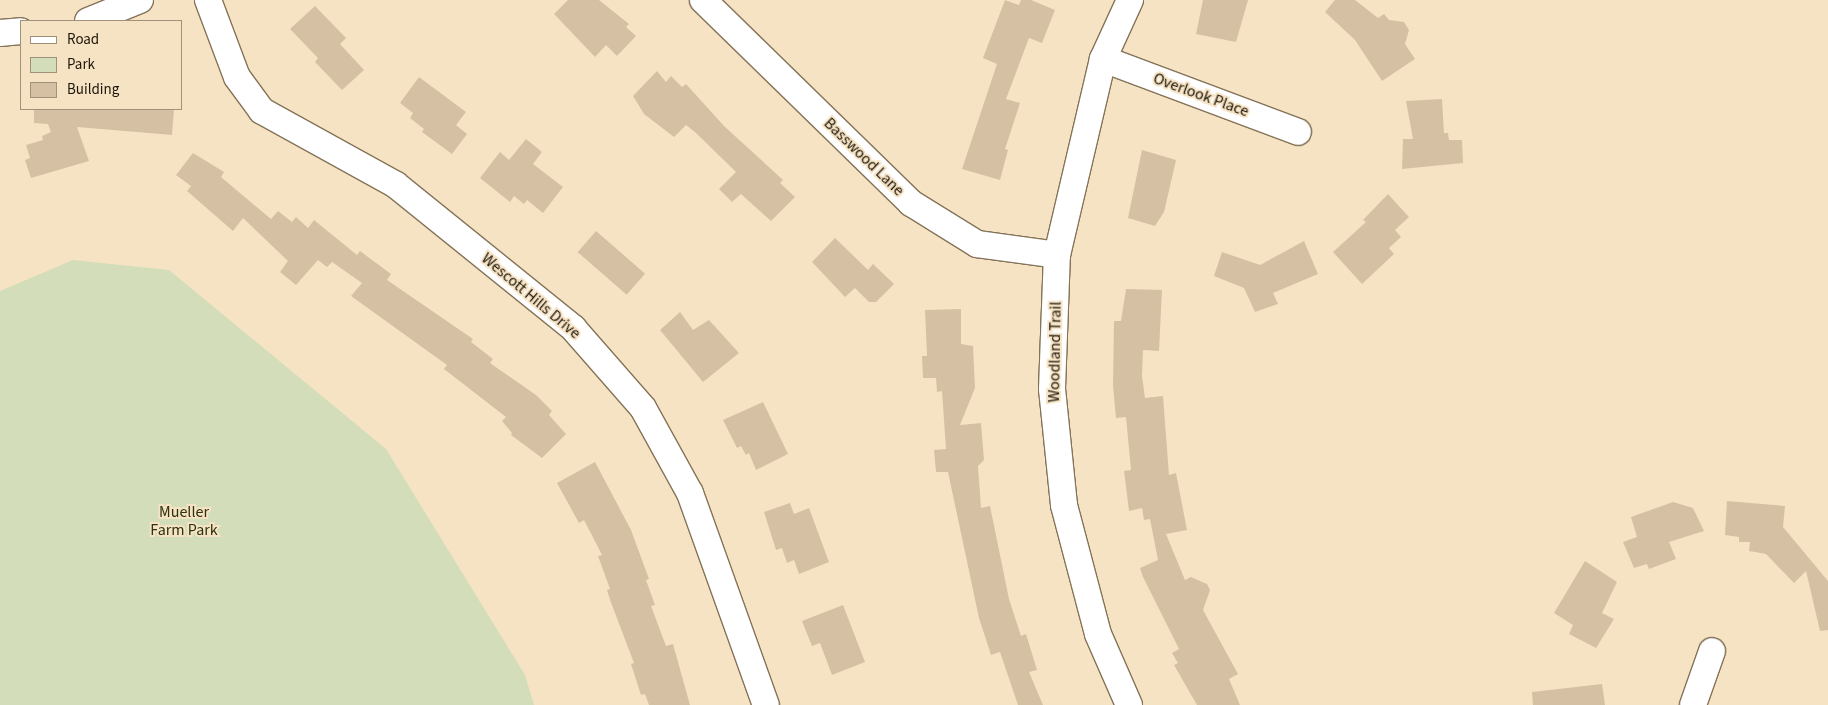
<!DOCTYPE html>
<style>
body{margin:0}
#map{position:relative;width:1828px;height:705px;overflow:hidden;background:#f6e3c4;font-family:"Source Sans 3",sans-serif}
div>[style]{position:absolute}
.green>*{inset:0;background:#d4ddb9}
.building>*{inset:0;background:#d5c0a4;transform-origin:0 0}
.roads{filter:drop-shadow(1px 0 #847358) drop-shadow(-1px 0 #847358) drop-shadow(0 1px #847358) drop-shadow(0 -1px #847358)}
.minor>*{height:26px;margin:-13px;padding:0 13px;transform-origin:13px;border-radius:13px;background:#fff}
span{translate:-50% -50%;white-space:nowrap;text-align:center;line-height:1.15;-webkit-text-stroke:4px #f6e3c4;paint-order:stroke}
.street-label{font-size:16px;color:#1c150a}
.park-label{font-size:16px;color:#2b320e}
.legend{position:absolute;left:20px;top:20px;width:162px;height:90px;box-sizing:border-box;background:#f6e3c4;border:1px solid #9f917a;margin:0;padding:6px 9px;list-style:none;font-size:15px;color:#1c150a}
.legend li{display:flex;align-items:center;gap:10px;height:25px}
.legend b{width:25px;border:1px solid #9f917a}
</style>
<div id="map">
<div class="green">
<div style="clip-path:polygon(73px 260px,169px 270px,386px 449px,525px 675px,534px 705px,0 705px,0 291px)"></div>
</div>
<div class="building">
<div style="clip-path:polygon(568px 0,599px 0,629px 24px,626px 27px,636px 36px,617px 56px,606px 45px,595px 57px,554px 14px)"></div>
<div style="clip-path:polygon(1005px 0,1019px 5px,1021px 0,1031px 0,1055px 10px,1042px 43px,1029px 38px,1006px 99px,1020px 103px,1005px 149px,1008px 150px,1000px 180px,962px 169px,997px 64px,983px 58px)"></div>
<div style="clip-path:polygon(1203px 0,1248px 0,1236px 42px,1196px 34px)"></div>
<div style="clip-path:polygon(1335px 0,1355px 0,1378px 18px,1384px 14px,1389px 20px,1404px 22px,1409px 30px,1405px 44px,1415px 59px,1382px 81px,1355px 40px,1325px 12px)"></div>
<div style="clip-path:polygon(315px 6px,346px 38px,340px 44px,364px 70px,342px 90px,315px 62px,318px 58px,290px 29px)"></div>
<div style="clip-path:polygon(657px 71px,666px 82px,671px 76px,682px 87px,686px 84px,724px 126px,783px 180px,780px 183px,795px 197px,771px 221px,741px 194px,732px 202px,719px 189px,736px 172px,695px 132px,686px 125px,674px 137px,644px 114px,633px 96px)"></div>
<div style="clip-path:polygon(419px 77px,466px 112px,456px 125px,467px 134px,452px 154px,422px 132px,424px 129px,410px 118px,413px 113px,400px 103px)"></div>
<div style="clip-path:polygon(1442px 99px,1444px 133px,1448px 133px,1449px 140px,1462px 140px,1463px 163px,1402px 169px,1403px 139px,1413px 139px,1406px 101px)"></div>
<div style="clip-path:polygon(34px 109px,174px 109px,172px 135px,77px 127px,89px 161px,31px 178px,25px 160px,30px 158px,26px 145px,43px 140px,42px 136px,51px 132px,48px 124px,34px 123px)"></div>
<div style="clip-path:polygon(526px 139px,542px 152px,533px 164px,563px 187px,543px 213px,527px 200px,524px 204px,514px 196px,510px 202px,480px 178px,500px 152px,509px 160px)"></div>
<div style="clip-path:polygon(1142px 150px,1176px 160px,1164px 212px,1155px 226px,1128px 218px)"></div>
<div style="clip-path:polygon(193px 153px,224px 172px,221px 177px,271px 219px,278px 211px,292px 222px,296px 217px,308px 228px,314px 220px,357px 255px,360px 251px,391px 274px,387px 280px,473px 339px,471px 342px,493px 359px,490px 363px,536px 395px,552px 411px,549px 415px,566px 434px,542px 458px,511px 435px,512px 433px,502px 421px,506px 417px,444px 369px,447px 365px,351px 296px,362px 283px,332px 262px,327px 267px,318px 260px,296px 285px,280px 272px,288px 261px,243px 218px,233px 231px,187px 191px,191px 186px,176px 175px)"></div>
<div style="clip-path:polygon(1388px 194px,1409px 217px,1395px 230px,1401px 237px,1389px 248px,1394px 254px,1362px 284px,1333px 252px,1366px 222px,1363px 220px)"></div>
<div style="left:596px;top:231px;width:65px;height:28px;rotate:41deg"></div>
<div style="clip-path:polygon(835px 238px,868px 270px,873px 264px,894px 284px,876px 302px,869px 302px,855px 288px,845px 297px,812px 262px)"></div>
<div style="clip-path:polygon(1304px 241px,1318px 274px,1273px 293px,1278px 304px,1255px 312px,1244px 288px,1214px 276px,1222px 252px,1260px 265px)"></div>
<div style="clip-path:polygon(1126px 289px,1162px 290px,1159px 351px,1143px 350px,1142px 376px,1145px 398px,1163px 396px,1169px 475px,1176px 473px,1187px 530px,1166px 534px,1185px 580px,1191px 577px,1207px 584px,1210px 590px,1203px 610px,1238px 674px,1229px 679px,1240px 705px,1197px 705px,1174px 665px,1178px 663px,1172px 653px,1179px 649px,1143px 577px,1140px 568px,1158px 560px,1150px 519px,1144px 520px,1142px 508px,1129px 511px,1124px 471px,1131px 470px,1126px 417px,1116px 418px,1113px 386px,1114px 321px,1121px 321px)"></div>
<div style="clip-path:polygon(961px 309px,961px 344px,973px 346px,975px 388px,960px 425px,981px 423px,984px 460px,978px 466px,981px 508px,990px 506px,1009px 599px,1021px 636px,1026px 634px,1037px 670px,1029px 672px,1043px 705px,1018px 705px,1000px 652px,991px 655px,979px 618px,948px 472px,936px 472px,934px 450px,946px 449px,942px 391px,937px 392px,936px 378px,923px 378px,922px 356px,927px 356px,925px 310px)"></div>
<div style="clip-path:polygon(680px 312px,693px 330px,709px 320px,739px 353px,703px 382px,660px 330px)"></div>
<div style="clip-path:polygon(763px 402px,788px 454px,756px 470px,749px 453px,746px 455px,741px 446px,737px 448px,723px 420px)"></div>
<div style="clip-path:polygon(595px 462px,631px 530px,649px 579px,646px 580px,655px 605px,651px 606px,666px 646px,673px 644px,690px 705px,649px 705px,645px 694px,641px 695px,631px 664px,634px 663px,610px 600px,607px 590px,610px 589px,598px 556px,602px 555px,584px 520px,579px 523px,557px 483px)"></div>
<div style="clip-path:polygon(1727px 501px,1785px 506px,1783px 527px,1828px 581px,1828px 630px,1820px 631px,1806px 571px,1794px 583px,1766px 554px,1749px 551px,1750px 542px,1739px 542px,1739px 537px,1725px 535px)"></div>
<div style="clip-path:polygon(1673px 502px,1693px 508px,1704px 531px,1669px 542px,1676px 559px,1649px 569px,1647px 564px,1634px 568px,1623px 542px,1637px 537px,1631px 517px)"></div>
<div style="clip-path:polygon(790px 503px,794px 514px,809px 508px,829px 562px,799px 574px,794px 560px,787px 563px,782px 548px,776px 550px,764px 512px)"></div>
<div style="clip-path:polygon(1585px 561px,1617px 582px,1602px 613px,1614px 619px,1596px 648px,1569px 634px,1573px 625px,1554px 613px)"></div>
<div style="clip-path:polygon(843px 605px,865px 662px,832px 675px,820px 643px,812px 646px,802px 621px)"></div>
<div style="clip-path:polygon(1602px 684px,1605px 705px,1533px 705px,1532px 692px)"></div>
</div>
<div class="roads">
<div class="minor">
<div style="left:208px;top:0;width:82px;rotate:69.4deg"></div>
<div style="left:237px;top:77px;width:42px;rotate:53.7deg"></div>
<div style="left:262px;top:111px;width:153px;rotate:28.9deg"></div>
<div style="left:396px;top:185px;width:228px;rotate:38.9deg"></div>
<div style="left:573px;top:328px;width:106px;rotate:48.8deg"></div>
<div style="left:643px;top:408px;width:97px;rotate:61.1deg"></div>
<div style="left:690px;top:493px;width:225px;rotate:70.3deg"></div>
<div style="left:703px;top:0;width:291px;rotate:44.3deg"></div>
<div style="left:911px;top:203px;width:78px;rotate:31.8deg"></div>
<div style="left:977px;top:244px;width:81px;rotate:7.8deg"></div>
<div style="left:88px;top:21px;width:56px;rotate:-22deg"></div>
<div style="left:0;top:33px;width:21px;rotate:-5deg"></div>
<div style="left:1103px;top:59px;width:208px;rotate:20.5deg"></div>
<div style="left:1129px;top:705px;width:77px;rotate:-113.6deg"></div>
<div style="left:1098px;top:634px;width:133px;rotate:-104.8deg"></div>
<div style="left:1064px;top:505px;width:117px;rotate:-95.9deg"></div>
<div style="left:1052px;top:389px;width:134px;rotate:-87.9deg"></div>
<div style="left:1057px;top:255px;width:201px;rotate:-76.8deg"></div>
<div style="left:1103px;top:59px;width:65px;rotate:-65.4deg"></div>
<div style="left:1693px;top:705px;width:57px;rotate:-70.6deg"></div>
</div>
</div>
<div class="street-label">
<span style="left:1201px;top:95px;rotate:20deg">Overlook Place</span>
<span style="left:864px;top:157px;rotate:44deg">Basswood Lane</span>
<span style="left:531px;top:296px;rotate:40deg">Wescott Hills Drive</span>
<span style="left:1055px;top:352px;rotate:-89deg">Woodland Trail</span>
</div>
<div class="park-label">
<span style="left:184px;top:521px">Mueller<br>Farm Park</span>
</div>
<ul class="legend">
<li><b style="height:6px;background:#fff"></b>Road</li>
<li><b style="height:14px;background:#d4ddb9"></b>Park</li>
<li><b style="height:14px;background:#d5c0a4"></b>Building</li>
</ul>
</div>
